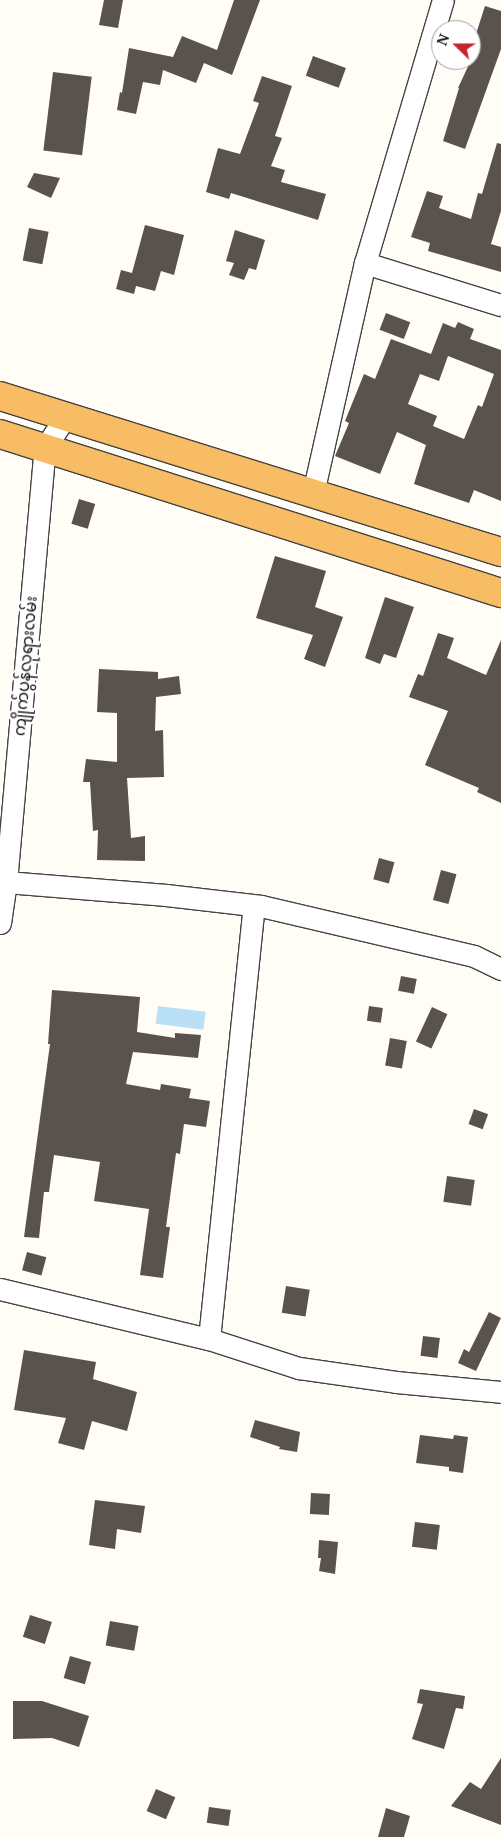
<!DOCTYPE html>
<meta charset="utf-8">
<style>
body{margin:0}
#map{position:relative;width:501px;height:1837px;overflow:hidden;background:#fffdf5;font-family:"Noto Serif","Noto Sans Myanmar",serif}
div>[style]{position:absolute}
.water>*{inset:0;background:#b9e0f7;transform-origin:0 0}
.building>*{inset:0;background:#5a524d;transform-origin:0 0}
.roads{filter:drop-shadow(1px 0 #444) drop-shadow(-1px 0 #444) drop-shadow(0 1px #444) drop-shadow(0 -1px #444)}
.minor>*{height:21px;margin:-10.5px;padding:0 10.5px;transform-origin:10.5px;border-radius:10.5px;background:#fff}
.trunk>*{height:28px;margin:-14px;padding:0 14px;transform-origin:14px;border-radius:14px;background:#f7bc64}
span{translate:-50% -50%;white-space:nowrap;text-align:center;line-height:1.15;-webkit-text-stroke:5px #fff;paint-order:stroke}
.street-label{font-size:16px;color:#111}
.north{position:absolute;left:431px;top:20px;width:50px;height:50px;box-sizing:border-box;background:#fff;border:1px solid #a0a0a0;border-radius:50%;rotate:292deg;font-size:14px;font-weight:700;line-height:20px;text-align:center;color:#111}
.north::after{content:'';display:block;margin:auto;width:18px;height:22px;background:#c4262e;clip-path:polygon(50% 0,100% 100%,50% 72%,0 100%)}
</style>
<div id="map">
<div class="water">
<div style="left:158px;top:1006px;width:48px;height:18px;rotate:7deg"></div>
</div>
<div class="building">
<div style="clip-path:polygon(104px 0,123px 0,118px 28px,99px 25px)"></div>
<div style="clip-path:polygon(234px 0,260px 0,232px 75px,204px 63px,196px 83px,163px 70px,160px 85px,143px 82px,136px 114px,117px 110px,120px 92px,122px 93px,129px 48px,173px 57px,182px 36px,217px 50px)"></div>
<div style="clip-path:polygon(485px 6px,501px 11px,501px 49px,465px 149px,443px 141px,459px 88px,458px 88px,471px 60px,471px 35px,475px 37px)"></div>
<div style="left:313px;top:56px;width:35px;height:21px;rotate:20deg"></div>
<div style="left:53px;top:72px;width:39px;height:79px;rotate:7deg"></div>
<div style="clip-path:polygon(262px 76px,292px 86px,275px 136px,282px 138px,271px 166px,285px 170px,281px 182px,326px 194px,318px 220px,231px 193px,229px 199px,206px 192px,218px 148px,240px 154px,259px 103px,253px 101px)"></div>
<div style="clip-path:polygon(497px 143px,501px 144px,501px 211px,491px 244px,501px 247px,501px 272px,428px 251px,430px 243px,411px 237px,427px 191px,443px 196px,439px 208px,471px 219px,478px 193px,482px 194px)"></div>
<div style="clip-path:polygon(34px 173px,60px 178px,51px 198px,27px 187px)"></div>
<div style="clip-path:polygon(145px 225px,184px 235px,174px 275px,161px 271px,155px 291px,136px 286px,134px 294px,116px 289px,121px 270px,132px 273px)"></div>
<div style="left:29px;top:228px;width:20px;height:33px;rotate:11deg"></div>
<div style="clip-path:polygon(235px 230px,265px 240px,256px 270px,249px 268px,244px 280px,229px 275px,234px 263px,226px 261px)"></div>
<div style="left:386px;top:313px;width:26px;height:18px;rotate:21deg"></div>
<div style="clip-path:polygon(evenodd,458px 322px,474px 329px,470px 339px,501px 350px,501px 501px,474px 490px,469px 503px,414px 484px,426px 445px,397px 432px,380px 474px,335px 456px,349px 423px,345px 421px,364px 374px,375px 379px,391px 339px,431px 354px,443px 323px,455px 328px,458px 322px,448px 356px,494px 374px,482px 407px,478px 405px,464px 439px,433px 426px,437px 416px,408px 404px,420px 374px,439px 381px,448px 356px)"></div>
<div style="left:79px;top:499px;width:17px;height:26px;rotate:17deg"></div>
<div style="clip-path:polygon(275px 556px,326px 571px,315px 607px,343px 617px,325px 667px,304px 659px,313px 635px,256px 618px)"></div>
<div style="clip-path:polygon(385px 597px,414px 607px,396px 658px,384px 654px,380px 664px,365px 658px)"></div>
<div style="clip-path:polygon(438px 633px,454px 638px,447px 658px,486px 675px,501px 640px,501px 803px,477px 792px,479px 788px,425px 765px,448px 711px,409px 697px,418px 674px,423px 676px)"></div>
<div style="clip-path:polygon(99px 669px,158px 672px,158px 679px,179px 676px,181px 694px,156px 697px,155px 731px,163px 730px,164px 777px,127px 778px,131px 838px,145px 836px,145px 861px,97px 860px,98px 830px,93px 831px,90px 782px,83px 782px,86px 759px,117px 762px,117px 713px,97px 712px)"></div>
<div style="left:379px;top:858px;width:16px;height:22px;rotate:15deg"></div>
<div style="left:441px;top:870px;width:16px;height:31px;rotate:15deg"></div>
<div style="left:401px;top:976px;width:16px;height:15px;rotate:11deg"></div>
<div style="clip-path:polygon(52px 990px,140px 997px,137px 1032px,175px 1038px,175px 1033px,201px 1035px,198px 1058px,133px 1052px,126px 1084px,160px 1090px,161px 1084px,191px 1089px,189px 1098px,210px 1101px,206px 1127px,184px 1124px,180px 1154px,176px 1153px,166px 1227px,170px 1227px,163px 1278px,140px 1275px,149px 1209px,94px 1201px,100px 1162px,54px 1155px,49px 1192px,44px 1192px,39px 1238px,24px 1237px,50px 1044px,48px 1044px)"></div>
<div style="left:369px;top:1006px;width:14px;height:15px;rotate:8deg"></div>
<div style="left:432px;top:1007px;width:17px;height:38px;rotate:25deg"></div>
<div style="left:390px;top:1038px;width:17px;height:28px;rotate:10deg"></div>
<div style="left:474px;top:1109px;width:15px;height:16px;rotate:20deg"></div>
<div style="left:447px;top:1176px;width:28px;height:26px;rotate:8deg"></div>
<div style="left:27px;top:1252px;width:20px;height:19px;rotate:15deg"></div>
<div style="left:286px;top:1286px;width:24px;height:27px;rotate:9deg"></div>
<div style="clip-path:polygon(489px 1312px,501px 1318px,476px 1371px,458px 1363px,464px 1349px,469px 1352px)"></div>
<div style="left:423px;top:1336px;width:17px;height:20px;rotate:7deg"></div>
<div style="clip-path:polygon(24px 1350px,96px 1362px,93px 1379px,137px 1392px,127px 1431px,92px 1421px,84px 1450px,58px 1443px,66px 1418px,14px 1410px)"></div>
<div style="clip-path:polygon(255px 1420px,300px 1432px,297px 1452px,279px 1449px,280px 1447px,250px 1437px)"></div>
<div style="clip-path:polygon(420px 1435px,453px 1439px,454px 1435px,468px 1437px,463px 1473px,449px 1471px,449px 1467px,416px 1463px)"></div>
<div style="left:311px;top:1493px;width:19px;height:21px;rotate:3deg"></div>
<div style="clip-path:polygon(95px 1500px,145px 1506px,141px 1533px,117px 1529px,115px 1549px,89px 1545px)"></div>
<div style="left:415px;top:1522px;width:25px;height:25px;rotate:7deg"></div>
<div style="clip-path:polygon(319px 1540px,338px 1542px,335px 1574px,319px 1571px,321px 1558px,318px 1558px)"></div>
<div style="left:30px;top:1615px;width:23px;height:23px;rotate:18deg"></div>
<div style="left:110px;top:1621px;width:29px;height:25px;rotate:10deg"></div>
<div style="left:70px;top:1656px;width:22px;height:23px;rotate:16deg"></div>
<div style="clip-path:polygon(420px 1689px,465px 1696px,463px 1709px,456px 1708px,444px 1749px,412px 1739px,423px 1704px,417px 1703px)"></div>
<div style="clip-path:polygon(13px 1701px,42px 1701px,89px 1716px,79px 1747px,52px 1738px,13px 1739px)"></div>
<div style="clip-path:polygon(501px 1758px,501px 1825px,451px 1806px,470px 1782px,481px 1789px)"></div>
<div style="left:156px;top:1789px;width:21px;height:24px;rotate:23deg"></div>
<div style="left:209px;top:1807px;width:22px;height:16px;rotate:8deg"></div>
<div style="clip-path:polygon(386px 1808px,410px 1816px,404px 1837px,378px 1837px)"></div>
</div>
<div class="roads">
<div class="minor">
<div style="left:365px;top:263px;width:142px;rotate:17.2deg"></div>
<div style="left:313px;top:493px;width:236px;rotate:-77.3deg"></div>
<div style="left:365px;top:263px;width:274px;rotate:-73.5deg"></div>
<div style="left:6px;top:882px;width:161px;rotate:4.6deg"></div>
<div style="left:166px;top:895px;width:96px;rotate:6.6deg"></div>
<div style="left:261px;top:906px;width:219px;rotate:13.2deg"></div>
<div style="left:474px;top:956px;width:30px;rotate:26deg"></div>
<div style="left:0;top:923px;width:41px;rotate:-81.7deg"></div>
<div style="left:6px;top:882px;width:436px;rotate:-84.9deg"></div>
<div style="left:45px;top:448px;width:38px;rotate:-57deg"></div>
<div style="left:0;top:1289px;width:215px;rotate:13.5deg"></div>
<div style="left:209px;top:1339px;width:95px;rotate:17.9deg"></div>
<div style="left:299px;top:1368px;width:98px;rotate:8.2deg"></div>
<div style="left:396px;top:1382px;width:105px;rotate:5.4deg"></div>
<div style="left:209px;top:1339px;width:435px;rotate:-84.1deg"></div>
</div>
<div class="trunk">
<div style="left:0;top:396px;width:525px;rotate:17.3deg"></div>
<div style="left:0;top:434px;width:526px;rotate:17.61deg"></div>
</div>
</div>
<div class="street-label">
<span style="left:25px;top:666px;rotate:-85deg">ကျိုက်ပွန်လုရားလမ်း</span>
</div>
<div class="north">N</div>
</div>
